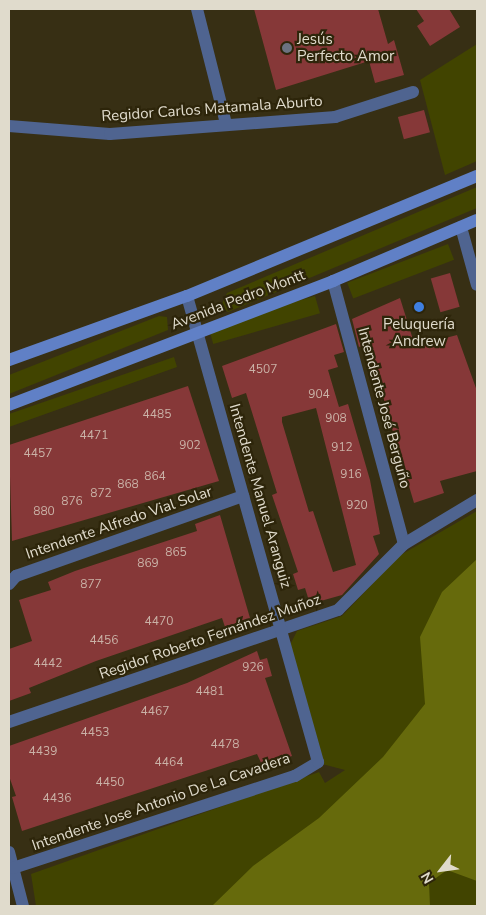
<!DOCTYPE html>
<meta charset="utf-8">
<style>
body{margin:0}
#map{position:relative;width:486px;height:915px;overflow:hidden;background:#372f14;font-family:"Nunito Sans",sans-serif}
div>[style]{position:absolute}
.green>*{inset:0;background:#414400;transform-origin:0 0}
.forest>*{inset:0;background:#666a0c}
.building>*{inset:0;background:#863838;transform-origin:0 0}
.minor>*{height:12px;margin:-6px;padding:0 6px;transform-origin:6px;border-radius:6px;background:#4f6490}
.secondary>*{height:12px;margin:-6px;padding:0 6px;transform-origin:6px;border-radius:6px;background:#6080c6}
.dots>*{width:14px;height:14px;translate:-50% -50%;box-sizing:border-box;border:2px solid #2d250a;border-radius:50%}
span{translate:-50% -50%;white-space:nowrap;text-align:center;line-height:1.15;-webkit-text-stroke:4.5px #2d250a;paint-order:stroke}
.number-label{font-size:12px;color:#cab2a7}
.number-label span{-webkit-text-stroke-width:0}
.poi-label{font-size:15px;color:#e0dbcc}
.left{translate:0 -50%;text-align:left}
.street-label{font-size:15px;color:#e0dbcc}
.frame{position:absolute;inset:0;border:10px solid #e0dbcc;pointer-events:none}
.north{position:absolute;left:416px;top:845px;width:50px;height:50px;-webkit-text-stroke:4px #2d250a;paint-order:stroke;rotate:240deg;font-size:14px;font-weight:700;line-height:20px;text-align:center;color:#e0dbcc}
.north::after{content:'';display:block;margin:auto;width:18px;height:22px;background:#e0dbcc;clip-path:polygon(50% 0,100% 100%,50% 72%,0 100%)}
</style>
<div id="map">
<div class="green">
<div style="clip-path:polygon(477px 44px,477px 161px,445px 175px,420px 80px)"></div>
<div style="clip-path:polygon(477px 187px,477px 208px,228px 312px,221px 306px,227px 293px)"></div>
<div style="left:448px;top:244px;width:17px;height:108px;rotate:69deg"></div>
<div style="left:315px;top:296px;width:18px;height:111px;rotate:74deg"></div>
<div style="clip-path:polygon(159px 316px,167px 317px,168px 330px,9px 394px,9px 375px)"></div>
<div style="clip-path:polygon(174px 357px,177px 367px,9px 427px,9px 414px)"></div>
<div style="clip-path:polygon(477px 511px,477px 906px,36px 906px,31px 874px,319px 772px,325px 783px,345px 770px,322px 764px,290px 645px,297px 631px,342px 616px,399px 556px)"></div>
</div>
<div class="forest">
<div style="clip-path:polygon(477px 559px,477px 881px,447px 870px,429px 883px,430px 906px,212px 906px,253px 866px,319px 818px,383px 757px,425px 704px,420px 637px,442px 592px)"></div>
</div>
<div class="building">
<div style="clip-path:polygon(254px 9px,378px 9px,388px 44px,394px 40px,404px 75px,375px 83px,369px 61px,276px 90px)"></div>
<div style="clip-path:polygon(416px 9px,449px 9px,460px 27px,430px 46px,417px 26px,424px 21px)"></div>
<div style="left:424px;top:110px;width:23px;height:27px;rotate:75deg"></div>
<div style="left:450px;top:273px;width:35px;height:20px;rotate:74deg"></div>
<div style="clip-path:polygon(400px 298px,415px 346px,457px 335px,477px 391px,477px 471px,440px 481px,444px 493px,414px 503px,367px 344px,359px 347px,352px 319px)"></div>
<div style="clip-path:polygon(evenodd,336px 324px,344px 352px,334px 355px,338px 367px,328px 370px,339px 407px,348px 404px,370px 480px,380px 534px,373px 536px,379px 554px,342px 595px,310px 604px,305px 588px,298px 590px,293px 574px,298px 572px,272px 495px,277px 493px,246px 393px,232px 398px,222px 366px,336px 324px,316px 408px,356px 565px,333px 572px,313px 511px,309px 512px,282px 422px,282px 417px,316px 408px)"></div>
<div style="clip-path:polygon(188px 386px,219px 481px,12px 541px,9px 445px)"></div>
<div style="clip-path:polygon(220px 515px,250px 618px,225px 627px,222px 618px,96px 661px,29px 688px,31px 693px,9px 701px,9px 649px,32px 641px,19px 600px,51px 590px,48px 582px,75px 571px,197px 531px,195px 524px)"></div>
<div style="clip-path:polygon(257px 651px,260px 660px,267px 658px,272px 676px,265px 678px,292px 756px,263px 767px,257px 754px,22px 831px,12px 797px,16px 796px,9px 776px,9px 746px,187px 683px)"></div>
</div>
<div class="minor">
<div style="left:197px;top:9px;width:119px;rotate:75.8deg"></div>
<div style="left:9px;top:126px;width:101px;rotate:4.5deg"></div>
<div style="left:110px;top:134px;width:226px;rotate:-4.3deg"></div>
<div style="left:335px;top:117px;width:82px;rotate:-17.8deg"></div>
<div style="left:461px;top:227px;width:60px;rotate:74.6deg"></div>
<div style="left:333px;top:281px;width:272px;rotate:74.9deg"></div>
<div style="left:9px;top:584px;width:11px;rotate:-49deg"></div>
<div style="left:16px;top:576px;width:241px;rotate:-19.4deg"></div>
<div style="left:9px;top:722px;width:348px;rotate:-18.8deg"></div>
<div style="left:338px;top:610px;width:93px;rotate:-45deg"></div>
<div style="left:404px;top:544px;width:85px;rotate:-31.1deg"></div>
<div style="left:9px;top:852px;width:56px;rotate:75.5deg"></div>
<div style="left:13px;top:868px;width:297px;rotate:-18.1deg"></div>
<div style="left:295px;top:776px;width:27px;rotate:-31deg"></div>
<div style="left:318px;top:762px;width:484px;rotate:-105.7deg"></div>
</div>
<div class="secondary">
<div style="left:9px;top:360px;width:189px;rotate:-19.8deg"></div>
<div style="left:187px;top:296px;width:314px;rotate:-22.5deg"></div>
<div style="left:9px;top:405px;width:347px;rotate:-20.9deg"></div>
<div style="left:333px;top:281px;width:156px;rotate:-23deg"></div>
</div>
<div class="dots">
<div style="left:287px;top:48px;background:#6b7280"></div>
<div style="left:419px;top:307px;background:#3f7fe0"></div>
</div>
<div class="number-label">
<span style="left:263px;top:370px">4507</span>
<span style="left:319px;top:395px">904</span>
<span style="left:157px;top:415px">4485</span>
<span style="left:336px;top:419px">908</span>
<span style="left:94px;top:436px">4471</span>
<span style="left:190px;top:446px">902</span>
<span style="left:342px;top:448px">912</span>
<span style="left:38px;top:454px">4457</span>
<span style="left:351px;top:475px">916</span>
<span style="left:155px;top:477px">864</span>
<span style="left:128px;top:485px">868</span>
<span style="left:101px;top:494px">872</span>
<span style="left:72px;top:502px">876</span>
<span style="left:357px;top:506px">920</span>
<span style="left:44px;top:512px">880</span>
<span style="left:176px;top:553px">865</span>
<span style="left:148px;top:564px">869</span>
<span style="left:91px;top:585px">877</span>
<span style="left:159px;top:622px">4470</span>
<span style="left:104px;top:641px">4456</span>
<span style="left:48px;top:664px">4442</span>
<span style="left:253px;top:668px">926</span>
<span style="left:210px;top:692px">4481</span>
<span style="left:155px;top:712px">4467</span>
<span style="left:95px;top:733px">4453</span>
<span style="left:225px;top:745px">4478</span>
<span style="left:43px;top:752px">4439</span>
<span style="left:169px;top:763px">4464</span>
<span style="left:110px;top:783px">4450</span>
<span style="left:57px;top:799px">4436</span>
</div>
<div class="poi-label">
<span class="left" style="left:297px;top:48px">Jesús<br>Perfecto Amor</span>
<span style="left:419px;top:333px">Peluquería<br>Andrew</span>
</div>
<div class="street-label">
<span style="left:212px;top:109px;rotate:-4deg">Regidor Carlos Matamala Aburto</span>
<span style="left:238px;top:300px;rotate:-21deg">Avenida Pedro Montt</span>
<span style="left:384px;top:408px;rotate:75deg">Intendente José Berguño</span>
<span style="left:260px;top:496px;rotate:74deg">Intendente Manuel Aranguiz</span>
<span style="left:119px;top:523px;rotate:-19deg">Intendente Alfredo Vial Solar</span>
<span style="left:210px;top:637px;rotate:-19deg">Regidor Roberto Fernández Muñoz</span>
<span style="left:161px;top:802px;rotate:-19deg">Intendente Jose Antonio De La Cavadera</span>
</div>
<div class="frame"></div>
<div class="north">N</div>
</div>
